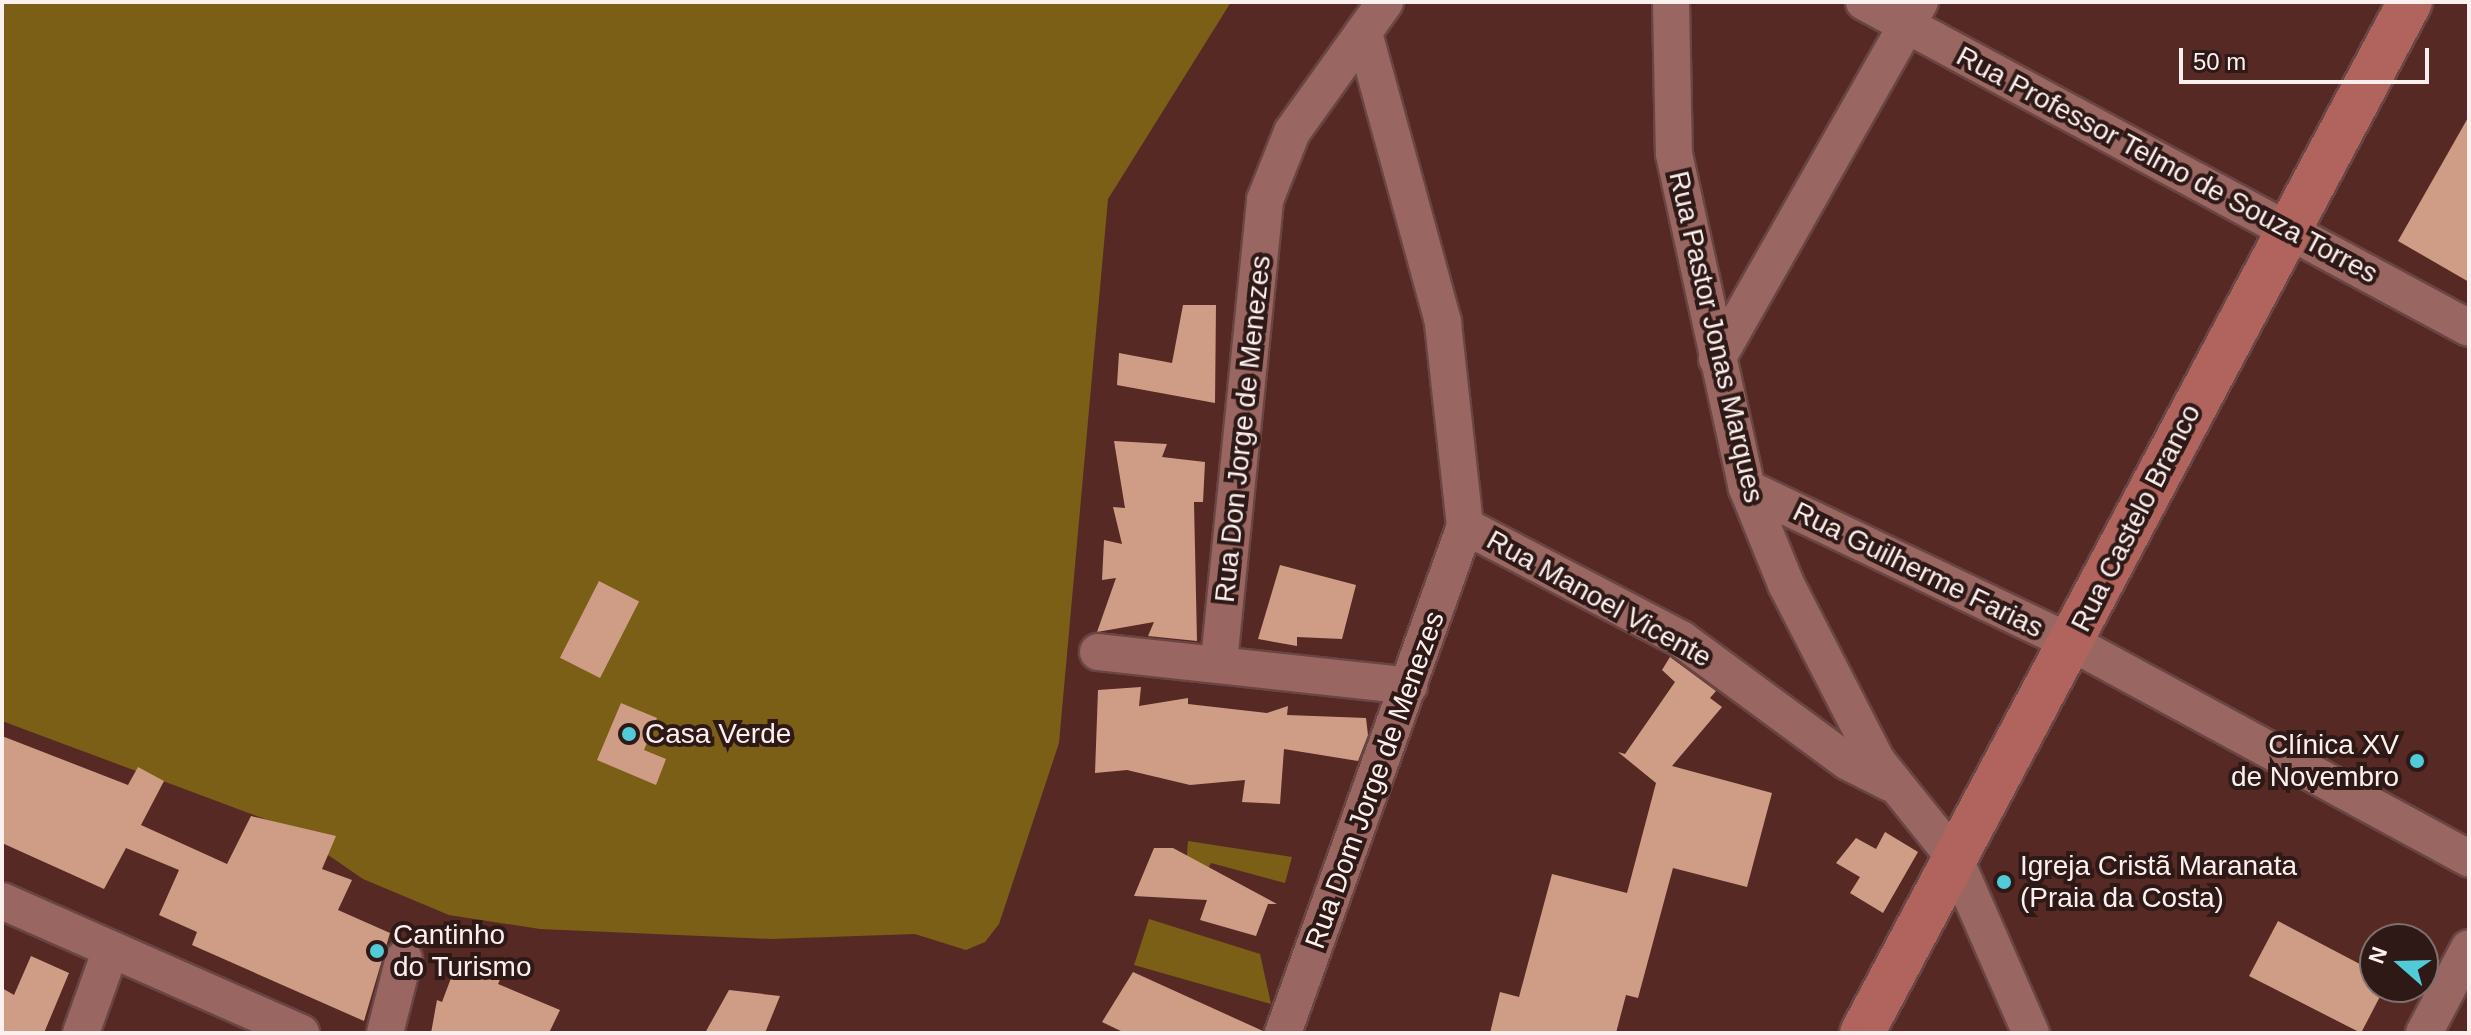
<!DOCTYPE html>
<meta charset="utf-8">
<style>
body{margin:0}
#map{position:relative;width:2471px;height:1035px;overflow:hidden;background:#572925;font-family:Arial,sans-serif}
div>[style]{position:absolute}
.forest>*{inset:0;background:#7c5f17}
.building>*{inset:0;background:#cf9d85;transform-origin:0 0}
.roads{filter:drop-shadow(2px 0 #694543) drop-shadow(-2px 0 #694543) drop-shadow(0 2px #694543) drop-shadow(0 -2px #694543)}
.minor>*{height:36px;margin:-18px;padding:0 18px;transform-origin:18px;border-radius:18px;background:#9a6661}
.major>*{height:44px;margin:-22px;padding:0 22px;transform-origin:22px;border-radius:22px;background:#b1635d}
.dots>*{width:22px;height:22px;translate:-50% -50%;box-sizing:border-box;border:4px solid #2e1917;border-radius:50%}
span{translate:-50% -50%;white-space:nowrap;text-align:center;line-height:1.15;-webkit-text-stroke:8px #2e1917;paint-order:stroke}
.street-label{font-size:28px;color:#fcf0ee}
.poi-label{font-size:28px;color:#fcf0ee}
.left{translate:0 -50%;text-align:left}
.right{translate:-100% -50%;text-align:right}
.frame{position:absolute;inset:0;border:4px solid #fcf0ee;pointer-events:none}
.north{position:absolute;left:2359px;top:923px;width:80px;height:80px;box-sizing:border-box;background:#2e1917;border:2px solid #806f6d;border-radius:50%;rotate:290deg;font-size:22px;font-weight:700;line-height:32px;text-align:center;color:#fcf0ee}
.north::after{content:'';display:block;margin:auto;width:28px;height:36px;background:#52cbd9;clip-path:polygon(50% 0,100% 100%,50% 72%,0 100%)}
.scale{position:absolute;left:2179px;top:48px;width:250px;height:36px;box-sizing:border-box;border:4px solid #fcf0ee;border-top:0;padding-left:10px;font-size:24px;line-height:28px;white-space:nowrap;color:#fcf0ee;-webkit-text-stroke:6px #2e1917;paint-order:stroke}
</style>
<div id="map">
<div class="forest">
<div style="clip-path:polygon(2px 2px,1231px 2px,1108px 199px,1059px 743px,999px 924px,985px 942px,966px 950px,915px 934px,771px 939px,540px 929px,449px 915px,363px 879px,289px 828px,2px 721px)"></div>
<div style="clip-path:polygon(1188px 841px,1292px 857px,1285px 883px,1211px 863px,1193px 898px,1184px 895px)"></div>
<div style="clip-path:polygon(1149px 919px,1260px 954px,1271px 1004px,1134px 965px)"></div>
</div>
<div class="building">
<div style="clip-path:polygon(2469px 116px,2469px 282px,2398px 241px)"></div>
<div style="clip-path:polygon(1183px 305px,1216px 305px,1215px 403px,1117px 385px,1119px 353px,1172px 363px)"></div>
<div style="clip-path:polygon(1114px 441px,1167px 444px,1162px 457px,1205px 462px,1203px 502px,1194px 502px,1197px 641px,1148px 636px,1154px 622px,1097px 632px,1116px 578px,1102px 580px,1104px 540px,1122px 544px,1113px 507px,1125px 508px)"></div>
<div style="clip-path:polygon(1280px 565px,1356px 585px,1342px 639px,1297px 637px,1297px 646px,1258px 639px)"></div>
<div style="left:599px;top:581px;width:45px;height:86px;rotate:27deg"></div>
<div style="clip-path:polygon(1670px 657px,1716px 691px,1710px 698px,1722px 707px,1672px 766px,1772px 793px,1747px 887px,1673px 868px,1638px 998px,1626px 995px,1616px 1033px,1490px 1033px,1500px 992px,1519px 997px,1552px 874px,1627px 893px,1656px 783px,1618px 752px,1625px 754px,1675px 682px,1662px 670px)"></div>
<div style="clip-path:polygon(1141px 687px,1139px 706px,1188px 698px,1188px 704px,1267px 713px,1288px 706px,1287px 715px,1366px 718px,1368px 735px,1358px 761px,1284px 749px,1280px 804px,1242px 802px,1245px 780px,1190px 785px,1127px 770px,1095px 773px,1098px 690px)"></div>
<div style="clip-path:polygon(621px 703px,657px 718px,644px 750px,666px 759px,656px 785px,597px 760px)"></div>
<div style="clip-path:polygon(2px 736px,128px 785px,138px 767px,164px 781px,141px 825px,227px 864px,251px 816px,336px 836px,322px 869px,352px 880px,338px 910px,390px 933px,364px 1021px,192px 945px,197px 932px,159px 915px,179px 870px,126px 848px,104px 889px,2px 843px)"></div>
<div style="clip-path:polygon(1885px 832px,1918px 852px,1883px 913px,1850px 893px,1860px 877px,1836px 863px,1856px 838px,1876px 849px)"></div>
<div style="clip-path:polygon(1154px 848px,1173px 848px,1277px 904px,1268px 904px,1256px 936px,1200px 920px,1207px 900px,1134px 896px)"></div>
<div style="clip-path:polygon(2278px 921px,2375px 972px,2375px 987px,2385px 987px,2361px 1033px,2249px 976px)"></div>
<div style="clip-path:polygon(31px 956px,69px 973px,44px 1033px,2px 1033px,2px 988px,14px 995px)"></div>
<div style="clip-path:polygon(459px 957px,503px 973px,498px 984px,560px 1010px,549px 1033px,431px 1033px,437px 1000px,442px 1002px)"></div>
<div style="clip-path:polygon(1133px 972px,1263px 1031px,1263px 1033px,1125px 1033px,1102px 1022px)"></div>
<div style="clip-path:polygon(729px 990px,780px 996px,765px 1033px,705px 1033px)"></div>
</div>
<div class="roads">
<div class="minor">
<div style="left:1671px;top:2px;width:152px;rotate:88.9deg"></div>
<div style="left:1674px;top:154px;width:342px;rotate:77.7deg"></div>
<div style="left:1747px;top:488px;width:104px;rotate:67.9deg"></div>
<div style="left:1786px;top:584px;width:199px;rotate:62.8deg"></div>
<div style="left:1877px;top:761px;width:123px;rotate:51.3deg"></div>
<div style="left:1954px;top:857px;width:192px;rotate:66.4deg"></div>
<div style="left:1864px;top:2px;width:687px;rotate:28.32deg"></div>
<div style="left:1717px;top:359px;width:411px;rotate:-60.4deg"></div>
<div style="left:1747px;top:488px;width:360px;rotate:25.5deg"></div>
<div style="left:2072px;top:643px;width:452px;rotate:28.5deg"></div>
<div style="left:1465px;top:526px;width:244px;rotate:27.6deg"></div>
<div style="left:1681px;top:639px;width:207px;rotate:36.4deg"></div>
<div style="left:1848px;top:762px;width:47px;rotate:26.6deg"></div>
<div style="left:1098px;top:652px;width:313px;rotate:6.2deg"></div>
<div style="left:1219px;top:662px;width:464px;rotate:-84.3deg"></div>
<div style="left:1265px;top:200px;width:73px;rotate:-68.3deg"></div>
<div style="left:1292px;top:132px;width:160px;rotate:-54.4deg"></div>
<div style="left:2px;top:901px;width:327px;rotate:23.8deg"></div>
<div style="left:81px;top:1033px;width:89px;rotate:-70.3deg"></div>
<div style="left:385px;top:1033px;width:77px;rotate:-75.8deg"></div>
<div style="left:1283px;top:1033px;width:539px;rotate:-70.25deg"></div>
<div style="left:1465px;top:526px;width:205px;rotate:-96.2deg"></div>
<div style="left:1443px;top:322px;width:300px;rotate:-105.3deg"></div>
<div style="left:2424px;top:1033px;width:96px;rotate:-62.1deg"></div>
</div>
<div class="major">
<div style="left:1862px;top:1033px;width:1168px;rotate:-62.01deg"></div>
</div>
</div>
<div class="dots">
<div style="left:629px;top:734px;background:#52cbd9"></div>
<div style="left:2417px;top:761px;background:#52cbd9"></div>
<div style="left:2004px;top:882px;background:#52cbd9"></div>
<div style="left:377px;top:951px;background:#52cbd9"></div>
</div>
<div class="street-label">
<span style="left:2167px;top:165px;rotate:28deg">Rua Professor Telmo de Souza Torres</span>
<span style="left:1716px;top:337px;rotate:77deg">Rua Pastor Jonas Marques</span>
<span style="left:1243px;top:429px;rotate:-84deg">Rua Don Jorge de Menezes</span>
<span style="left:2136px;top:518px;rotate:-63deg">Rua Castelo Branco</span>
<span style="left:1918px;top:570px;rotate:26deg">Rua Guilherme Farias</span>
<span style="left:1599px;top:599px;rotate:29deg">Rua Manoel Vicente</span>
<span style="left:1375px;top:780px;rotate:-70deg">Rua Dom Jorge de Menezes</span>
</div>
<div class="poi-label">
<span class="left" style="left:645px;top:734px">Casa Verde</span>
<span class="right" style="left:2399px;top:761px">Clínica XV<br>de Novembro</span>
<span class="left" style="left:2020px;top:882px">Igreja Cristã Maranata<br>(Praia da Costa)</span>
<span class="left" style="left:393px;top:951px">Cantinho<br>do Turismo</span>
</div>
<div class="frame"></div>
<div class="north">N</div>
<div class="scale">50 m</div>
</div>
